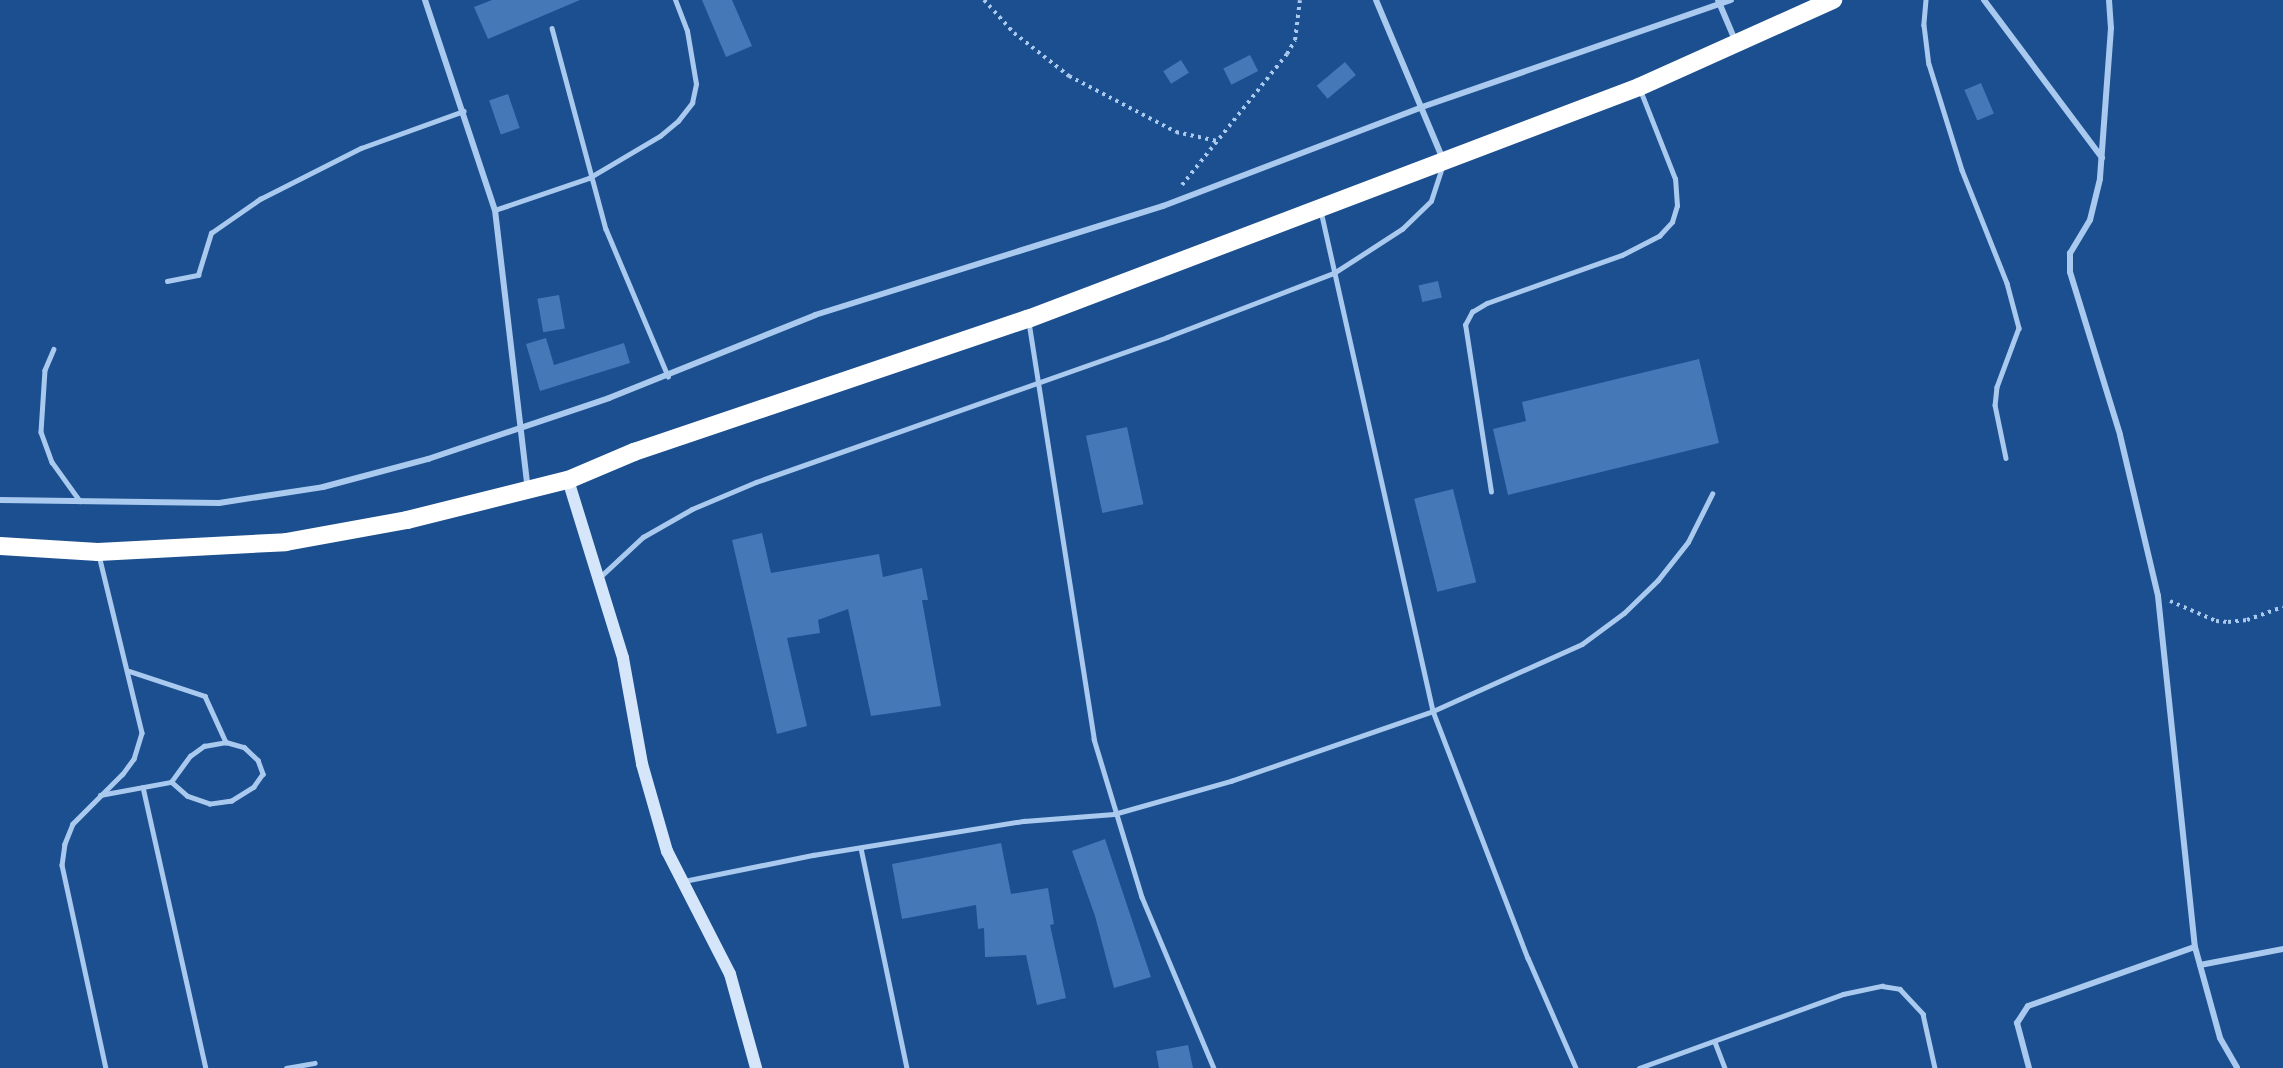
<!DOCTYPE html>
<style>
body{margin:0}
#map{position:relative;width:2283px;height:1068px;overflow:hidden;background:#1b4f8f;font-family:"Noto Sans",sans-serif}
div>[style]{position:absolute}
.building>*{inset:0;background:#4478b7;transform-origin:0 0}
.path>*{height:4px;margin-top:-2px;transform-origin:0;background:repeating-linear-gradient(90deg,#a9c9ee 0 3px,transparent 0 7.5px)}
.lane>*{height:4.5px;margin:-2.25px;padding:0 2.25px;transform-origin:2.25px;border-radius:2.25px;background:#a9c9ee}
.street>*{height:6px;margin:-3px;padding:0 3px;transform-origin:3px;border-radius:3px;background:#a9c9ee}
.secondary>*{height:12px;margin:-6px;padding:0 6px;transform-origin:6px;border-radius:6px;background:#d6e6fa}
.highway>*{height:18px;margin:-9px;padding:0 9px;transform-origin:9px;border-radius:9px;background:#fff}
span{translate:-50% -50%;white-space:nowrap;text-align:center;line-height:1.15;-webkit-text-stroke:4.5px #1b4f8f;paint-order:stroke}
</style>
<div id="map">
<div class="building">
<div style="clip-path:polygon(492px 0,580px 0,488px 39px,474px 7px)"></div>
<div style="clip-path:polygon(702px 0,732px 0,752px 46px,726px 57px)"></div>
<div style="left:1250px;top:55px;width:18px;height:30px;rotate:63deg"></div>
<div style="left:1181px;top:60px;width:15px;height:21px;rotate:58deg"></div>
<div style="left:1345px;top:62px;width:17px;height:37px;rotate:50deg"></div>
<div style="left:1981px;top:83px;width:33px;height:18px;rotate:67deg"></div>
<div style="left:508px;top:94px;width:36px;height:20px;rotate:71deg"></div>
<div style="left:1438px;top:281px;width:17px;height:20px;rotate:77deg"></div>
<div style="left:559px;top:295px;width:34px;height:22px;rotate:80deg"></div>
<div style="clip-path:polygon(546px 338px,554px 365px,624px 343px,630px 363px,540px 391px,526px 344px)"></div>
<div style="clip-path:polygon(1699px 359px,1719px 443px,1508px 495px,1493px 429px,1526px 421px,1522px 402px)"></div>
<div style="left:1127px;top:427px;width:79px;height:42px;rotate:78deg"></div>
<div style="left:1453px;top:489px;width:96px;height:40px;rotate:76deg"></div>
<div style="clip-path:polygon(762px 533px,771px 573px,879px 554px,883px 577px,922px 568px,928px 600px,922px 600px,941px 706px,871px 716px,848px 609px,818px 620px,820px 633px,787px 638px,807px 726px,777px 734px,732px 540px)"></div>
<div style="clip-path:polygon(1105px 839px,1151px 977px,1114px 988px,1095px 916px,1072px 851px)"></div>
<div style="clip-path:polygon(1001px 843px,1011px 894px,1048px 888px,1054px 924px,1050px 925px,1066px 998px,1037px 1005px,1026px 955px,985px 957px,984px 928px,978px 929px,976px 905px,902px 919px,892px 864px)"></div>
<div style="clip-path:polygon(1188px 1045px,1193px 1068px,1159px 1068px,1156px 1051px)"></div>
</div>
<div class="path">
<div style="left:984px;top:0;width:45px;rotate:47.7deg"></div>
<div style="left:1014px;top:33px;width:70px;rotate:38deg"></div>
<div style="left:1069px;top:76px;width:121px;rotate:27.6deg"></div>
<div style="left:1176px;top:132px;width:42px;rotate:12.4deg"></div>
<div style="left:1182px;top:185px;width:168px;rotate:-51.3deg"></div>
<div style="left:1287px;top:54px;width:16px;rotate:-60deg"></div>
<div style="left:1295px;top:40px;width:40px;rotate:-82.9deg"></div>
<div style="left:2170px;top:601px;width:50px;rotate:23.5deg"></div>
<div style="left:2216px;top:621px;width:12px;rotate:5deg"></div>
<div style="left:2228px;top:622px;width:19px;rotate:-6deg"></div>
<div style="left:2247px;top:620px;width:38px;rotate:-20deg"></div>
</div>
<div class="lane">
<div style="left:1926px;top:0;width:25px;rotate:95deg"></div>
<div style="left:1924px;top:25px;width:39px;rotate:83deg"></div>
<div style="left:1929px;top:64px;width:111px;rotate:72.7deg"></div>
<div style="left:1962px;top:170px;width:122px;rotate:68.3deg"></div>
<div style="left:2007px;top:283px;width:47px;rotate:75.1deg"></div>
<div style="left:2019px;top:328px;width:63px;rotate:110.4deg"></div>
<div style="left:1997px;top:387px;width:18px;rotate:96deg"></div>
<div style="left:1995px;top:405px;width:54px;rotate:78.3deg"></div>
<div style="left:552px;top:28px;width:208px;rotate:75deg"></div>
<div style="left:606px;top:229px;width:160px;rotate:67.1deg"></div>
<div style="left:495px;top:210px;width:99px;rotate:-18.8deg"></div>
<div style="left:589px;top:178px;width:82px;rotate:-30.6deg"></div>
<div style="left:660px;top:136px;width:23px;rotate:-40deg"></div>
<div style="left:678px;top:121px;width:23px;rotate:-52deg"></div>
<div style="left:692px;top:103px;width:19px;rotate:-78deg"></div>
<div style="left:696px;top:84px;width:54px;rotate:-99.6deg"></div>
<div style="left:687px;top:31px;width:33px;rotate:-111deg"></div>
<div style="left:1321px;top:211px;width:512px;rotate:77.37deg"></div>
<div style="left:1433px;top:711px;width:265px;rotate:69deg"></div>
<div style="left:1528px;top:958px;width:120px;rotate:66.4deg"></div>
<div style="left:167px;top:281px;width:32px;rotate:-11deg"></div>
<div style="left:198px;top:275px;width:44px;rotate:-72.8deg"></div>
<div style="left:211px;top:233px;width:60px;rotate:-34.8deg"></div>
<div style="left:260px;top:199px;width:113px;rotate:-26.8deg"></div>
<div style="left:361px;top:148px;width:109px;rotate:-19.8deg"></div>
<div style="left:1029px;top:322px;width:422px;rotate:81.1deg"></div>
<div style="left:1094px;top:739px;width:165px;rotate:73.1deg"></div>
<div style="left:1142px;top:897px;width:186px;rotate:67.2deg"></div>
<div style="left:54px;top:349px;width:23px;rotate:113deg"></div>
<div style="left:45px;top:370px;width:62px;rotate:93.7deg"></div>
<div style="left:41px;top:432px;width:32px;rotate:70deg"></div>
<div style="left:52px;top:462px;width:48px;rotate:54.3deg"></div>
<div style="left:1491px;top:492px;width:169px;rotate:-98.8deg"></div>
<div style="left:1465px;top:325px;width:15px;rotate:-62deg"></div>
<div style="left:1472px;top:312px;width:17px;rotate:-31deg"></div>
<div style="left:1487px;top:303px;width:143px;rotate:-19.6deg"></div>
<div style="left:1622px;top:255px;width:42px;rotate:-27.2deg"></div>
<div style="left:1659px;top:236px;width:19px;rotate:-47deg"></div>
<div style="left:1672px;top:222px;width:17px;rotate:-73deg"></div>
<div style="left:1677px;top:206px;width:27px;rotate:-94deg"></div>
<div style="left:1675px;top:179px;width:96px;rotate:-111.5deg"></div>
<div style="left:99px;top:555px;width:183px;rotate:76.4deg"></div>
<div style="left:142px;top:733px;width:27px;rotate:107deg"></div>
<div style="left:134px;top:759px;width:19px;rotate:126deg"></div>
<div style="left:123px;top:774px;width:71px;rotate:135deg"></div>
<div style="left:73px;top:824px;width:22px;rotate:112deg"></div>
<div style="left:65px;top:844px;width:21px;rotate:98deg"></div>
<div style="left:62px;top:865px;width:208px;rotate:77.8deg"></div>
<div style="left:599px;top:578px;width:60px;rotate:-43deg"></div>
<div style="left:643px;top:537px;width:56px;rotate:-29.7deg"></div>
<div style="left:692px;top:509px;width:69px;rotate:-22.9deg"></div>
<div style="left:756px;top:482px;width:436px;rotate:-19.4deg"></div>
<div style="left:1167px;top:337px;width:179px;rotate:-21deg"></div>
<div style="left:1334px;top:273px;width:81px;rotate:-32.9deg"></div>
<div style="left:1402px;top:229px;width:40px;rotate:-44deg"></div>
<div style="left:1431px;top:201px;width:38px;rotate:-72deg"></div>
<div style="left:129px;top:671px;width:80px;rotate:18.2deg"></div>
<div style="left:205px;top:696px;width:51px;rotate:65.5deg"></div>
<div style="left:143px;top:787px;width:288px;rotate:77.4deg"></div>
<div style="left:100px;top:795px;width:72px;rotate:-10.4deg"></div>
<div style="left:171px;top:782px;width:32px;rotate:-54deg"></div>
<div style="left:190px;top:756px;width:17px;rotate:-36deg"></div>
<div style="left:204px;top:746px;width:22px;rotate:-10deg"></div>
<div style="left:226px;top:742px;width:19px;rotate:16deg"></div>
<div style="left:244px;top:747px;width:19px;rotate:43deg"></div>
<div style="left:258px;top:760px;width:15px;rotate:70deg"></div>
<div style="left:263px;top:774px;width:16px;rotate:125deg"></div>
<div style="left:254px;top:787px;width:26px;rotate:148deg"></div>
<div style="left:232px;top:801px;width:22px;rotate:172deg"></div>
<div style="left:210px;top:804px;width:24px;rotate:-161deg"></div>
<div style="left:187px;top:796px;width:21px;rotate:-139deg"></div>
<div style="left:861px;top:848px;width:225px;rotate:78.2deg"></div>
<div style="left:684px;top:881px;width:132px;rotate:-11.4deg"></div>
<div style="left:813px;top:855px;width:214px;rotate:-9.2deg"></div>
<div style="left:1024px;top:821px;width:90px;rotate:-4.4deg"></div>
<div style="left:1114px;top:814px;width:122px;rotate:-15.8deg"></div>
<div style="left:1231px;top:781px;width:214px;rotate:-19.1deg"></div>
<div style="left:1433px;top:711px;width:163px;rotate:-24.2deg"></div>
<div style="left:1582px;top:644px;width:52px;rotate:-36.4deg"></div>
<div style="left:1624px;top:613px;width:47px;rotate:-44.1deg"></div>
<div style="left:1658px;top:580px;width:48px;rotate:-51.7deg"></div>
<div style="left:1688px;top:542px;width:54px;rotate:-63.4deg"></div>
<div style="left:1715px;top:1042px;width:28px;rotate:69deg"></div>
<div style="left:286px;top:1068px;width:29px;rotate:-10deg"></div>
<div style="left:1639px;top:1068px;width:217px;rotate:-19.9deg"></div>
<div style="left:1843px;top:994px;width:40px;rotate:-12deg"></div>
<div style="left:1882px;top:986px;width:18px;rotate:9deg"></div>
<div style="left:1900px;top:989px;width:34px;rotate:47deg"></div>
<div style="left:1923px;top:1014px;width:55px;rotate:77.5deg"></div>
</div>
<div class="street">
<div style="left:425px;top:0;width:221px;rotate:71.6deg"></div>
<div style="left:495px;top:210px;width:281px;rotate:83.3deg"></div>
<div style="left:1376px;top:0;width:173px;rotate:67.2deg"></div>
<div style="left:1718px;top:0;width:43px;rotate:67deg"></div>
<div style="left:1984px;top:0;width:197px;rotate:53.2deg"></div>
<div style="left:2109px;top:0;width:28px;rotate:86deg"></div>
<div style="left:2111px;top:28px;width:151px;rotate:94.2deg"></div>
<div style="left:2100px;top:179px;width:42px;rotate:103.7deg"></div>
<div style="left:2090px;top:220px;width:39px;rotate:121deg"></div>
<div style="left:2070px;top:253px;width:19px;rotate:90deg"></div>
<div style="left:2070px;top:272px;width:170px;rotate:72.9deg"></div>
<div style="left:2120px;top:435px;width:165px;rotate:76.7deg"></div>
<div style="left:2158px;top:596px;width:353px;rotate:84deg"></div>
<div style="left:2195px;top:947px;width:94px;rotate:74.6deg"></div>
<div style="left:2220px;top:1038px;width:34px;rotate:60deg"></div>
<div style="left:0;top:500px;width:219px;rotate:0.8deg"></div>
<div style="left:219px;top:503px;width:105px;rotate:-8.7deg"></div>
<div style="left:323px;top:487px;width:109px;rotate:-14.9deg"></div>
<div style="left:428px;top:459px;width:191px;rotate:-18.6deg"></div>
<div style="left:609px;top:398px;width:222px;rotate:-21.9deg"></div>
<div style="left:815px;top:315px;width:365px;rotate:-17.4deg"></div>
<div style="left:1163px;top:206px;width:277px;rotate:-20.9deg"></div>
<div style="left:1422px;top:107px;width:327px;rotate:-19.1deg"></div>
<div style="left:2200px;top:965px;width:85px;rotate:-10.9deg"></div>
<div style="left:2029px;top:1068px;width:47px;rotate:-104.9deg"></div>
<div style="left:2017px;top:1023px;width:20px;rotate:-57deg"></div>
<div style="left:2028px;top:1006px;width:177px;rotate:-19.5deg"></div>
</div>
<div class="secondary">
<div style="left:568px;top:480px;width:186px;rotate:72.8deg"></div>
<div style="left:623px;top:658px;width:108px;rotate:79.8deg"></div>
<div style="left:642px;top:764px;width:91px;rotate:74deg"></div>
<div style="left:667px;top:851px;width:138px;rotate:62.9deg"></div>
<div style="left:730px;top:974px;width:98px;rotate:74.5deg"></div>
</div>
<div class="highway">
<div style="left:0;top:546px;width:98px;rotate:3.5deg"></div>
<div style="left:98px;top:552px;width:188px;rotate:-3deg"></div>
<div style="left:286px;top:542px;width:123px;rotate:-10.3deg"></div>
<div style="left:407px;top:520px;width:166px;rotate:-14deg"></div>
<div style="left:568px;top:480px;width:72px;rotate:-23deg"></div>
<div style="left:634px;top:452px;width:416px;rotate:-18.7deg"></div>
<div style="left:1028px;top:319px;width:654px;rotate:-20.79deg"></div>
<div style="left:1639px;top:87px;width:213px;rotate:-24.2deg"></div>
</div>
</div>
